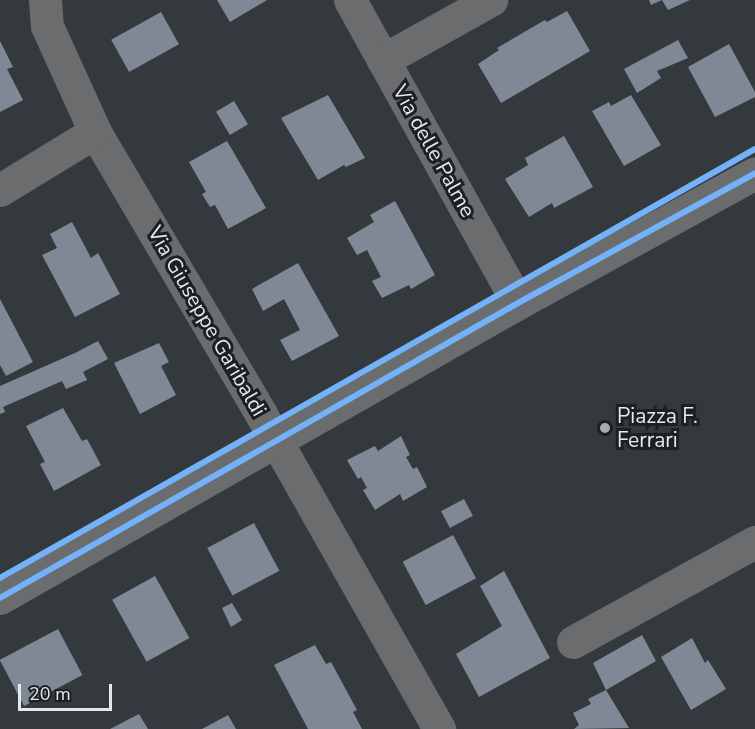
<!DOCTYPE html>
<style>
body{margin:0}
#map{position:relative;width:755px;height:729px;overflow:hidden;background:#34393e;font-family:"Nunito Sans",sans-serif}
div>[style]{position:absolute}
.building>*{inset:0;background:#7f8996;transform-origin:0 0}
.street>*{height:33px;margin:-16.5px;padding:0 16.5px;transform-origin:16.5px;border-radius:16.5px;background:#6a6c6e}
.cycleway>*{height:6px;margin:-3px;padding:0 3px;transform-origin:3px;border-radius:3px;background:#73b2f8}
.dots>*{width:16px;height:16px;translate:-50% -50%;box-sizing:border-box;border:3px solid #1c1f23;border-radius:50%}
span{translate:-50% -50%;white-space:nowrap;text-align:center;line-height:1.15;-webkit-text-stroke:6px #1c1f23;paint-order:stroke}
.street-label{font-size:21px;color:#e4e8ef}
.poi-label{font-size:21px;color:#e4e8ef}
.left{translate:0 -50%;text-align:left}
.scale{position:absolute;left:18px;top:684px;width:94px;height:27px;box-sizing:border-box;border:3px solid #e4e8ef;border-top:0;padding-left:8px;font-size:18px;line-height:21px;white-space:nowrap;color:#e4e8ef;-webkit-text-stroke:4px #1c1f23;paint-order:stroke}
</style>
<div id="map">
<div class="building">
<div style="clip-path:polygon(217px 0,267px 0,230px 22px)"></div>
<div style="clip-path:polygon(649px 0,690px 0,668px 10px,662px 0,651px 5px)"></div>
<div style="clip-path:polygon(567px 11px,590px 51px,501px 103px,478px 64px,499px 50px,497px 48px,545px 20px,547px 22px)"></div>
<div style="left:161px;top:12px;width:37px;height:57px;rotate:61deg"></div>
<div style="clip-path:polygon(678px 40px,688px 58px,657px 71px,661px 78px,637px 93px,624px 69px)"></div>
<div style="clip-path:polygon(0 41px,13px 67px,7px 69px,23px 100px,0 112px)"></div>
<div style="clip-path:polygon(729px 44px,755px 92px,755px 97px,715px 117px,688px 67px)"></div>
<div style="clip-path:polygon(328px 95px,365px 158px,346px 167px,344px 165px,318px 180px,281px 118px)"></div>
<div style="clip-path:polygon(631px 95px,661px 145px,624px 166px,592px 111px,609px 102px,611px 106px)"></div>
<div style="left:234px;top:101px;width:27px;height:21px;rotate:59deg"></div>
<div style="clip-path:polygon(564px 136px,593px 187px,554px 208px,552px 203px,529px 217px,505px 179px,528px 165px,525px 158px)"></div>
<div style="clip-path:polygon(227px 141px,266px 208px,228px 229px,215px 205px,210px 207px,202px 194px,206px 192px,189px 162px)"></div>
<div style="clip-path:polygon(395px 201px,435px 275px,411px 289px,409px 285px,382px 298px,372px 281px,381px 277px,367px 250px,357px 255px,347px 238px,374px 222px,370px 215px)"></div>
<div style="clip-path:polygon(72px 222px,91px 258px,98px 253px,120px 294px,75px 317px,42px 255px,57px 248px,50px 234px)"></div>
<div style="clip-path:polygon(298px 263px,339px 336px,292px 361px,280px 340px,300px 330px,284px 299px,263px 311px,252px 289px)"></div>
<div style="clip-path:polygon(0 299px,33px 362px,6px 376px,0 365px)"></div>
<div style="clip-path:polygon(98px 341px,108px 359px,83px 372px,87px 380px,66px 389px,62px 381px,3px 407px,5px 412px,0 414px,0 386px,75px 353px)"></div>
<div style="clip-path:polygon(159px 343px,169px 362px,161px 366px,176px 395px,140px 414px,114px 363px)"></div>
<div style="clip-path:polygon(63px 408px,82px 441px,87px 439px,101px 465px,54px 491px,40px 464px,45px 462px,26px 426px)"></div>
<div style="clip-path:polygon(401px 436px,410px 455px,406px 457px,413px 469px,417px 467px,427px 487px,403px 501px,400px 494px,375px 510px,363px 490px,367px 488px,361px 477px,358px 479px,347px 460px,375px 446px,378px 451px)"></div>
<div style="left:464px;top:499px;width:19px;height:26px;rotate:62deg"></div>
<div style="left:254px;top:523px;width:54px;height:53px;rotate:62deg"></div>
<div style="left:453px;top:535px;width:49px;height:57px;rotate:62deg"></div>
<div style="clip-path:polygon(504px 571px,550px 658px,479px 697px,456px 654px,502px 626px,480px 586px)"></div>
<div style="left:155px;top:576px;width:71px;height:49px;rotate:61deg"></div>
<div style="clip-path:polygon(232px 603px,242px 620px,231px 627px,222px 608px)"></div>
<div style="left:58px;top:629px;width:52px;height:66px;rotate:62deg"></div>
<div style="clip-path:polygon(642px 635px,656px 661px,606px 690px,629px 728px,574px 729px,579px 725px,573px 713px,591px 704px,588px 699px,606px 690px,593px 663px)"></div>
<div style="clip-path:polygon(692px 638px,705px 663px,708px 660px,726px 689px,691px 710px,661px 657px)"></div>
<div style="clip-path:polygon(315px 645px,326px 664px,331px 662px,357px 710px,353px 712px,362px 729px,308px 729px,274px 665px)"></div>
<div style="clip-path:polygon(139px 714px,148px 729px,110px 729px)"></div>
<div style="clip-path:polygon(228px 715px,236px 729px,202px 729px)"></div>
</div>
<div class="street">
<div style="left:45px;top:0;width:26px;rotate:86deg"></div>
<div style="left:47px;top:26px;width:116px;rotate:65.6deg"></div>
<div style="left:95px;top:132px;width:327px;rotate:59.5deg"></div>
<div style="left:261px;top:414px;width:362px;rotate:60.5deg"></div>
<div style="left:350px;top:0;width:346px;rotate:61deg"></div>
<div style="left:383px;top:60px;width:124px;rotate:-29.1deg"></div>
<div style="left:0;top:190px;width:111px;rotate:-31.4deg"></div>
<div style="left:0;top:598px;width:596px;rotate:-29.66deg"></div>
<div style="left:518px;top:303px;width:270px;rotate:-28.7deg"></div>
<div style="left:573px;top:642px;width:208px;rotate:-28.8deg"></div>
</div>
<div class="cycleway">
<div style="left:0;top:578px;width:868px;rotate:-29.61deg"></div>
<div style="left:0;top:598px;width:596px;rotate:-29.66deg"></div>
<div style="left:518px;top:303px;width:270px;rotate:-28.7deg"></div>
</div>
<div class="dots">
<div style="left:605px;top:428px;background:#a6abb1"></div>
</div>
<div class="street-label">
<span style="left:434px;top:151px;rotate:61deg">Via delle Palme</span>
<span style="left:207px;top:321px;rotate:60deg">Via Giuseppe Garibaldi</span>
</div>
<div class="poi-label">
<span class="left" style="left:617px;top:428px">Piazza F.<br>Ferrari</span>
</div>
<div class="scale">20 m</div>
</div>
